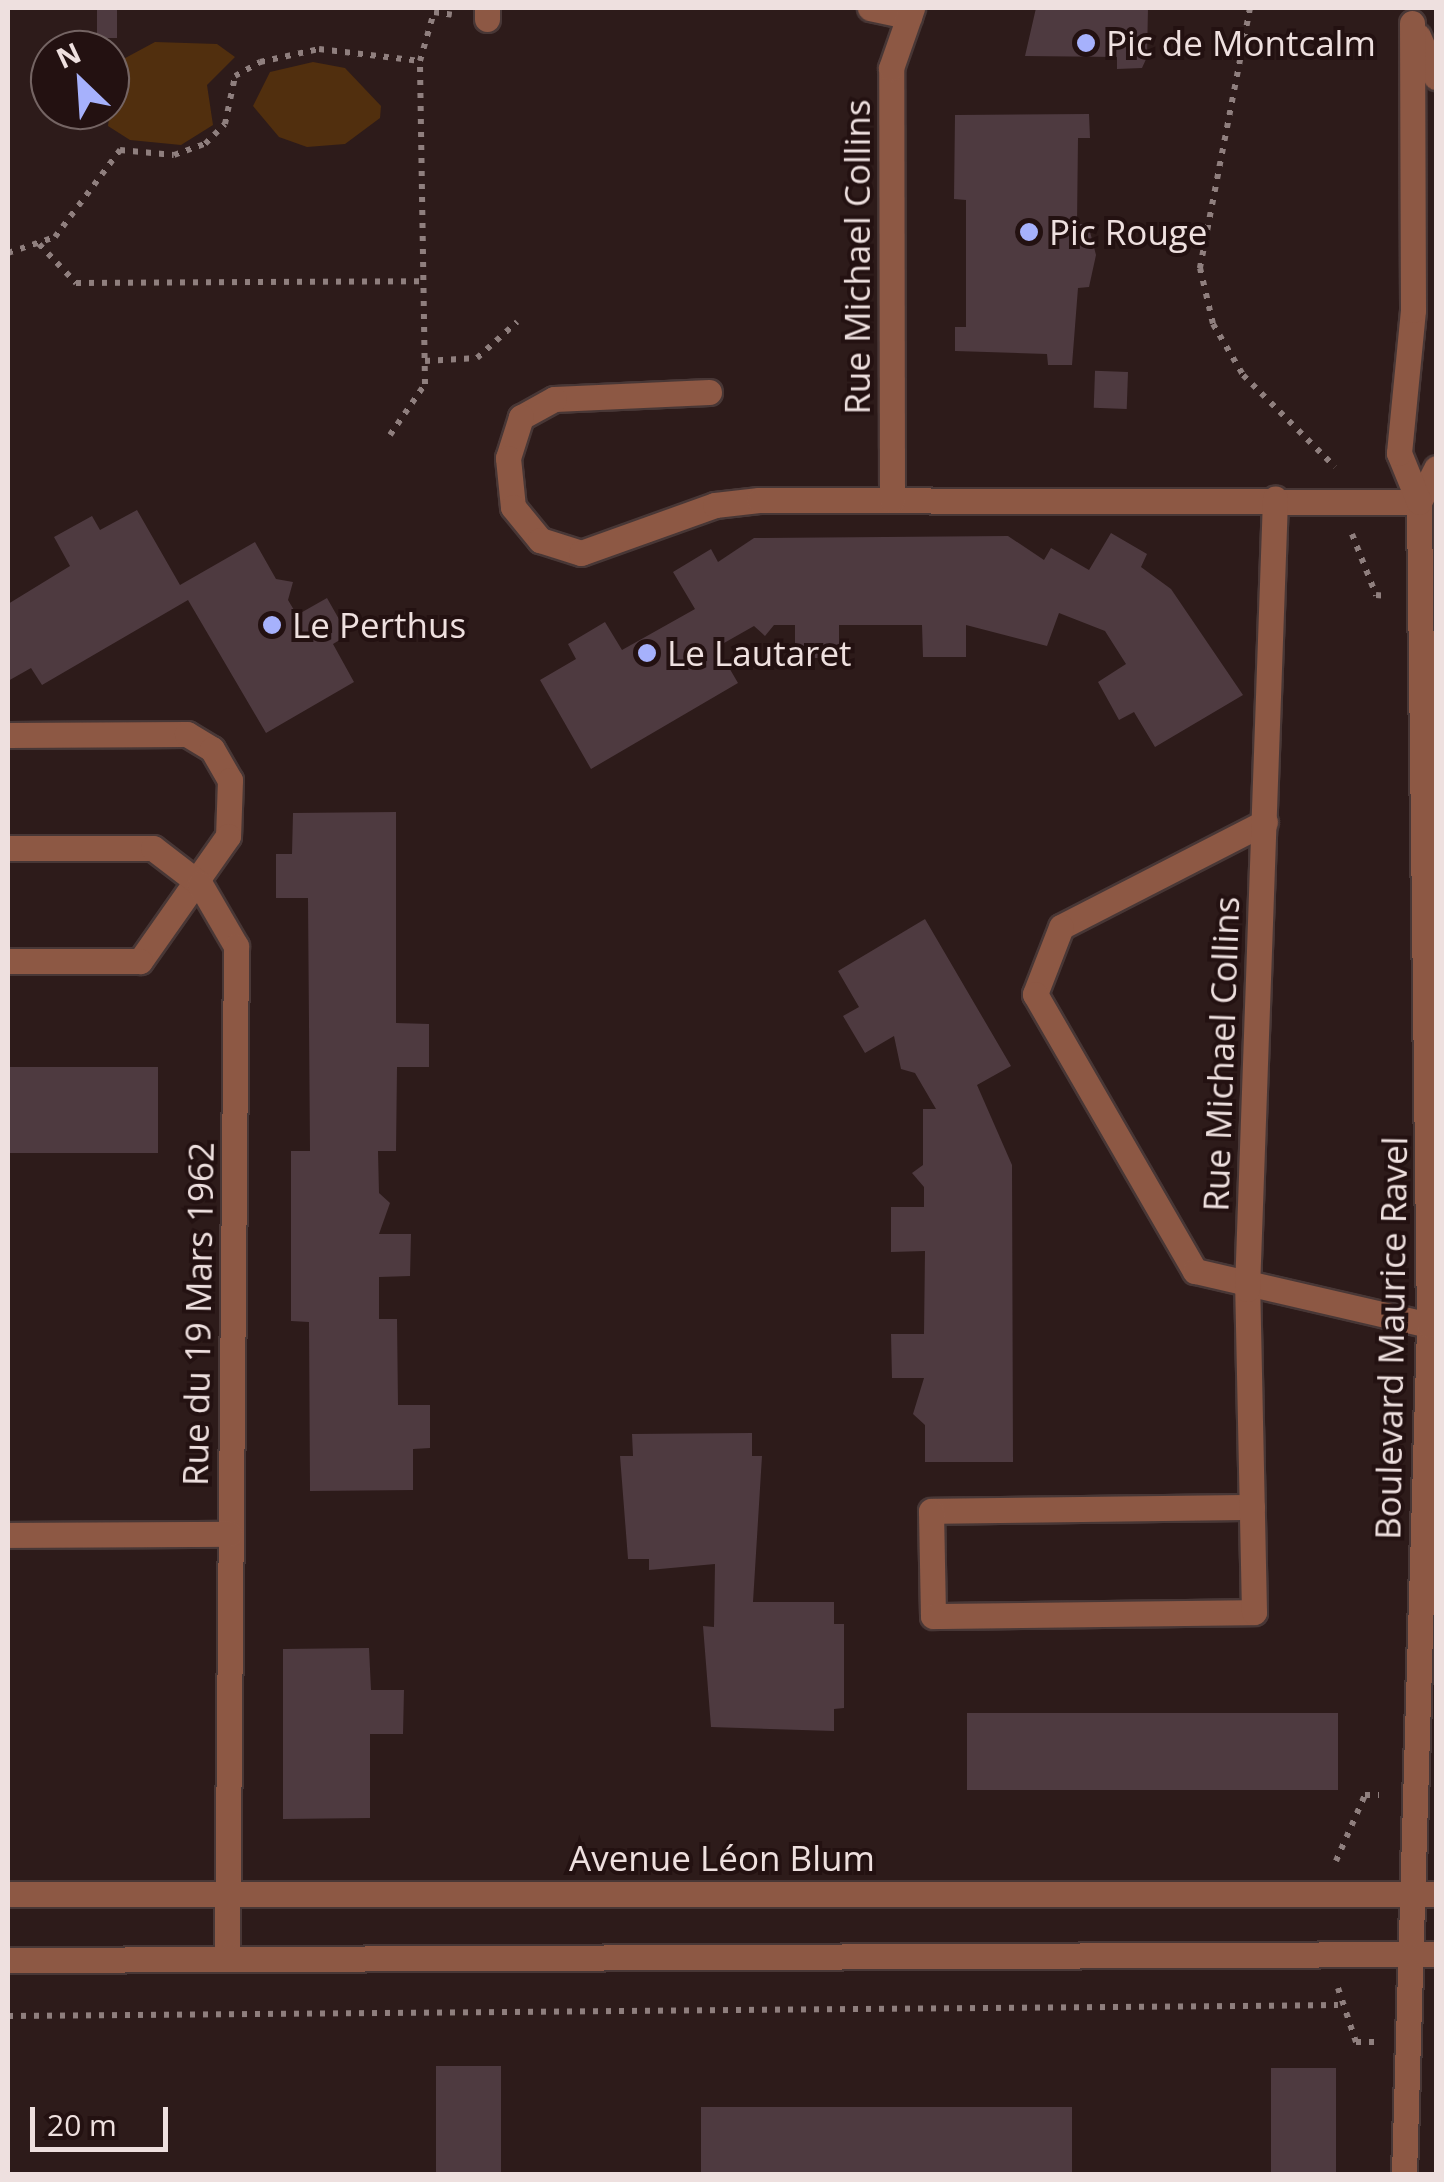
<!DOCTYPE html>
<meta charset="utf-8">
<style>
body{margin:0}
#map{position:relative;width:1444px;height:2182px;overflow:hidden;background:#2d1b1a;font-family:"Open Sans",sans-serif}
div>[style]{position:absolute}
.green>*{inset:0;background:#512f0e}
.building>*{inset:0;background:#4e3a40;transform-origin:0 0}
.path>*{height:6px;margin-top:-3px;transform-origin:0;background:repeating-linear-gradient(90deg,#8f7f7e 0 5px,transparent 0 13px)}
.roads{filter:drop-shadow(2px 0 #483736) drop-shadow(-2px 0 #483736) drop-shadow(0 2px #483736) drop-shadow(0 -2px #483736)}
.minor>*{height:25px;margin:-12.5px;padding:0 12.5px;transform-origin:12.5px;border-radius:12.5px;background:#8d5844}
.dots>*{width:28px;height:28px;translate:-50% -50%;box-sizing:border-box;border:5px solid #231111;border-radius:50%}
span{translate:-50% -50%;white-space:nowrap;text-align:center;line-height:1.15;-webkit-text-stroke:8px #231111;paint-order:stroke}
.poi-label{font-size:35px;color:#eee0df}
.left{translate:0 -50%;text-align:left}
.street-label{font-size:35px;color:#eee0df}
.frame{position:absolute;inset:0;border:10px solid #eee0df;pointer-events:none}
.north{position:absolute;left:30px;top:30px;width:100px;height:100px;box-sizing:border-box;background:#231111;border:2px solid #746463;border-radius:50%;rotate:335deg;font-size:28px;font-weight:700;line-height:40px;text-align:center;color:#eee0df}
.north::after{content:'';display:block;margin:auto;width:35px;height:45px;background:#a6b1fc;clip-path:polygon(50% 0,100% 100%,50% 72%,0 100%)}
.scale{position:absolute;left:30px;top:2107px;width:138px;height:45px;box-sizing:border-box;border:5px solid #eee0df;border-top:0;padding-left:12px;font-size:30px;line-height:35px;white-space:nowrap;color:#eee0df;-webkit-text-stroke:8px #231111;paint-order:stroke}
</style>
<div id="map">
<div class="green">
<div style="clip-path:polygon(155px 42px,217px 44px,235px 57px,207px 85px,213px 125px,181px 145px,130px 140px,108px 126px,116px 63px)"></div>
<div style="clip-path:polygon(313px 62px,345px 68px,381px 106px,380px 118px,345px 144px,307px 147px,279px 137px,253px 106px,270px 72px)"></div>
</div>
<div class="building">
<div style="left:97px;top:8px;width:20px;height:30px"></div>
<div style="clip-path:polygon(1036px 8px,1148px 8px,1147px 57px,1142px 68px,1117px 69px,1117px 57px,1025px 56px)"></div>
<div style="clip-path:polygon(1089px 114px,1090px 138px,1078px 138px,1077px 224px,1088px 224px,1096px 255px,1089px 287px,1078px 288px,1072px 365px,1048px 365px,1047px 354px,955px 351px,955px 327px,966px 327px,966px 200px,954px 199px,955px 115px)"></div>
<div style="left:1128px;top:372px;width:37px;height:33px;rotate:92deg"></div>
<div style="clip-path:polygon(137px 510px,180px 585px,255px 542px,276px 579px,293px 582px,288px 600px,297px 615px,327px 598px,348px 635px,333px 644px,354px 682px,266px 733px,188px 600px,42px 685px,31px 668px,8px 681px,8px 604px,70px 566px,54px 537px,92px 516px,100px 530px)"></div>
<div style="clip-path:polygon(1111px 533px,1147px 554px,1141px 567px,1171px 589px,1243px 695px,1155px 747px,1134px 712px,1119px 720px,1098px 682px,1126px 664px,1105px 631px,1059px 613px,1047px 646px,966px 625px,966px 657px,923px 657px,922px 625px,839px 625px,839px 658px,795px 658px,795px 625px,774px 625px,765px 636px,754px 626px,717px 647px,738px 683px,591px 769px,540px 680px,576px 659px,568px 644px,605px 622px,622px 650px,695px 609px,673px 572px,711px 549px,718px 562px,754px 538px,1008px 536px,1044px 560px,1051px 548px,1089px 570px)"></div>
<div style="clip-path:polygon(396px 812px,396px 1023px,429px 1024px,429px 1067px,397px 1067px,396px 1151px,378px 1151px,379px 1193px,390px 1203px,379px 1234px,411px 1234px,410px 1276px,379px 1277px,379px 1319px,397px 1319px,398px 1405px,430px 1405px,430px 1448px,413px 1449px,413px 1490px,310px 1491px,309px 1322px,291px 1321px,291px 1151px,310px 1151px,308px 898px,276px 898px,276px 854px,292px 854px,293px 813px)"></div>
<div style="clip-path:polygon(925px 919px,1011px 1066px,977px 1085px,1012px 1165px,1013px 1462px,925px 1462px,925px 1425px,913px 1414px,924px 1378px,892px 1378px,891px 1334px,924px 1334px,925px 1251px,891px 1252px,891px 1207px,924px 1207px,924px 1187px,912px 1173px,923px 1165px,923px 1109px,936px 1109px,915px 1073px,901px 1069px,894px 1036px,865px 1053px,843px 1016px,859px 1007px,838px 971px)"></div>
<div style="left:158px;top:1067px;width:86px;height:150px;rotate:90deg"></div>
<div style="clip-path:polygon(752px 1433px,752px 1456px,762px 1456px,753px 1602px,834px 1602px,834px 1624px,844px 1624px,844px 1708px,834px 1709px,834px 1731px,711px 1727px,703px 1626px,714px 1627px,715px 1564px,649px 1570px,649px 1559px,628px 1559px,620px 1456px,633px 1456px,632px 1434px)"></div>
<div style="clip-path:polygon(369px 1648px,371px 1690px,404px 1690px,403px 1734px,370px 1734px,370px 1818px,283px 1819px,283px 1649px)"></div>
<div style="left:1338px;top:1713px;width:77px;height:371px;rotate:90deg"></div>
<div style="left:436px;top:2066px;width:65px;height:108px"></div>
<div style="left:1271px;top:2068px;width:65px;height:106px"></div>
<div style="left:701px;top:2107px;width:371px;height:67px"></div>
</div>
<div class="path">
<div style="left:1250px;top:8px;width:265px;rotate:100.9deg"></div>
<div style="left:1200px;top:268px;width:57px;rotate:76.9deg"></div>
<div style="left:1213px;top:324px;width:59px;rotate:59.5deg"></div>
<div style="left:1243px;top:375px;width:130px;rotate:45deg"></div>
<div style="left:39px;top:244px;width:54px;rotate:46.5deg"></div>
<div style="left:76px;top:283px;width:348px;rotate:-0.3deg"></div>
<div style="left:8px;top:253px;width:50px;rotate:-18.8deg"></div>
<div style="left:55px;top:237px;width:109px;rotate:-53.2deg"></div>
<div style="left:120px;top:150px;width:54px;rotate:5.3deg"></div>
<div style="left:174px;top:155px;width:33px;rotate:-20deg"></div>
<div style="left:205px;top:144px;width:28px;rotate:-45deg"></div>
<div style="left:225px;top:124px;width:49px;rotate:-78.2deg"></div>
<div style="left:235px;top:76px;width:29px;rotate:-29deg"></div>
<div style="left:260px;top:62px;width:60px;rotate:-12.4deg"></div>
<div style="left:319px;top:49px;width:102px;rotate:6.8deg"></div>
<div style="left:425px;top:361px;width:52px;rotate:-3.3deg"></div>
<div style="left:477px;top:358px;width:54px;rotate:-42deg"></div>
<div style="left:390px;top:435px;width:62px;rotate:-55.5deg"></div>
<div style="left:425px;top:384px;width:323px;rotate:-90.9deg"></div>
<div style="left:420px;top:61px;width:51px;rotate:-74.1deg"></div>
<div style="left:434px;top:12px;width:18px;rotate:9deg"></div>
<div style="left:1352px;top:534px;width:66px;rotate:68.5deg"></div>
<div style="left:1376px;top:595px;width:12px;rotate:5deg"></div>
<div style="left:1336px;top:1861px;width:72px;rotate:-66.3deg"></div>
<div style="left:1365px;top:1795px;width:14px"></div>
<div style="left:1338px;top:1988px;width:57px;rotate:71.6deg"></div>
<div style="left:1356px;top:2042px;width:19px"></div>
<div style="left:8px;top:2016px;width:1330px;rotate:-0.47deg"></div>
</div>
<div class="roads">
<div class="minor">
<div style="left:870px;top:8px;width:40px;rotate:12deg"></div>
<div style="left:487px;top:19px;width:11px;rotate:-90deg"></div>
<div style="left:1418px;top:36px;width:45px;rotate:66.3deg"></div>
<div style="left:709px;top:392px;width:155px;rotate:177.4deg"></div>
<div style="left:554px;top:399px;width:38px;rotate:151deg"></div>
<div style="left:521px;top:417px;width:43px;rotate:107.6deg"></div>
<div style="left:508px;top:458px;width:49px;rotate:84.2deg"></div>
<div style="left:513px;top:507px;width:43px;rotate:50.7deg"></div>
<div style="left:540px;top:540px;width:43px;rotate:17.6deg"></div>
<div style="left:581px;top:553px;width:142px;rotate:-19.7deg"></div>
<div style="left:715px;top:505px;width:44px;rotate:-6.5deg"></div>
<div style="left:759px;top:500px;width:660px;rotate:0.17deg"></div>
<div style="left:892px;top:500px;width:432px;rotate:-90.1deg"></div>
<div style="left:891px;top:68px;width:64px;rotate:-70.7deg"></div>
<div style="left:1419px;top:502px;width:38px;rotate:-63deg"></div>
<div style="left:8px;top:735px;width:179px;rotate:-0.3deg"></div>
<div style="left:187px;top:734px;width:29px;rotate:31deg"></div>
<div style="left:212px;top:749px;width:36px;rotate:60deg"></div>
<div style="left:230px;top:780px;width:56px;rotate:92deg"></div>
<div style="left:228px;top:836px;width:153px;rotate:125.1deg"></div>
<div style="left:140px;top:961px;width:132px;rotate:180deg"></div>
<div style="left:1265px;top:822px;width:229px;rotate:152.8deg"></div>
<div style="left:1061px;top:927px;width:72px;rotate:111.2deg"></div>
<div style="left:1035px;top:994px;width:320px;rotate:60deg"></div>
<div style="left:1195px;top:1271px;width:240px;rotate:13deg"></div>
<div style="left:8px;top:848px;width:145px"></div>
<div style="left:153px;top:848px;width:59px;rotate:37.5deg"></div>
<div style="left:200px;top:884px;width:72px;rotate:59.9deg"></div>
<div style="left:236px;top:946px;width:1013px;rotate:90.51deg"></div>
<div style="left:1252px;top:1507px;width:321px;rotate:179.3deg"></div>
<div style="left:931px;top:1511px;width:105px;rotate:88.9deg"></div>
<div style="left:933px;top:1616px;width:321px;rotate:-0.7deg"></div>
<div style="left:1254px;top:1612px;width:323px;rotate:-91.2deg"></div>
<div style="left:1247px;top:1289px;width:791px;rotate:-87.97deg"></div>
<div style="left:8px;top:1535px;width:222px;rotate:-0.3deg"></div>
<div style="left:8px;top:1894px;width:1428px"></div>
<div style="left:8px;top:1960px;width:1428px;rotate:-0.24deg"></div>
<div style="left:1404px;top:2174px;width:849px;rotate:-88.31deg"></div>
<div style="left:1429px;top:1325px;width:823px;rotate:-90.7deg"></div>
<div style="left:1419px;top:502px;width:53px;rotate:-112.2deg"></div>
<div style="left:1399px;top:453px;width:144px;rotate:-84.4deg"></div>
<div style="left:1413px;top:310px;width:287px;rotate:-90.2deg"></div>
</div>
</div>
<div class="dots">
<div style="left:1086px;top:43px;background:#a6b1fc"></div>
<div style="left:1029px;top:232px;background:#a6b1fc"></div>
<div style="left:272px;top:625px;background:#a6b1fc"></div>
<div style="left:647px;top:653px;background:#a6b1fc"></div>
</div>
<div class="poi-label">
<span class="left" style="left:1106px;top:43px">Pic de Montcalm</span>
<span class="left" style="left:1049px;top:232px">Pic Rouge</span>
<span class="left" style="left:292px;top:625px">Le Perthus</span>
<span class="left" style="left:667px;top:653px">Le Lautaret</span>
</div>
<div class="street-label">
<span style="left:857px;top:257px;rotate:-90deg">Rue Michael Collins</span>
<span style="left:1221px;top:1054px;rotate:-88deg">Rue Michael Collins</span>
<span style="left:198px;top:1314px;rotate:-89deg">Rue du 19 Mars 1962</span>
<span style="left:1391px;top:1338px;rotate:-89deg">Boulevard Maurice Ravel</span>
<span style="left:722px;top:1858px">Avenue Léon Blum</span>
</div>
<div class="frame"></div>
<div class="north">N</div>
<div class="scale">20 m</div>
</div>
